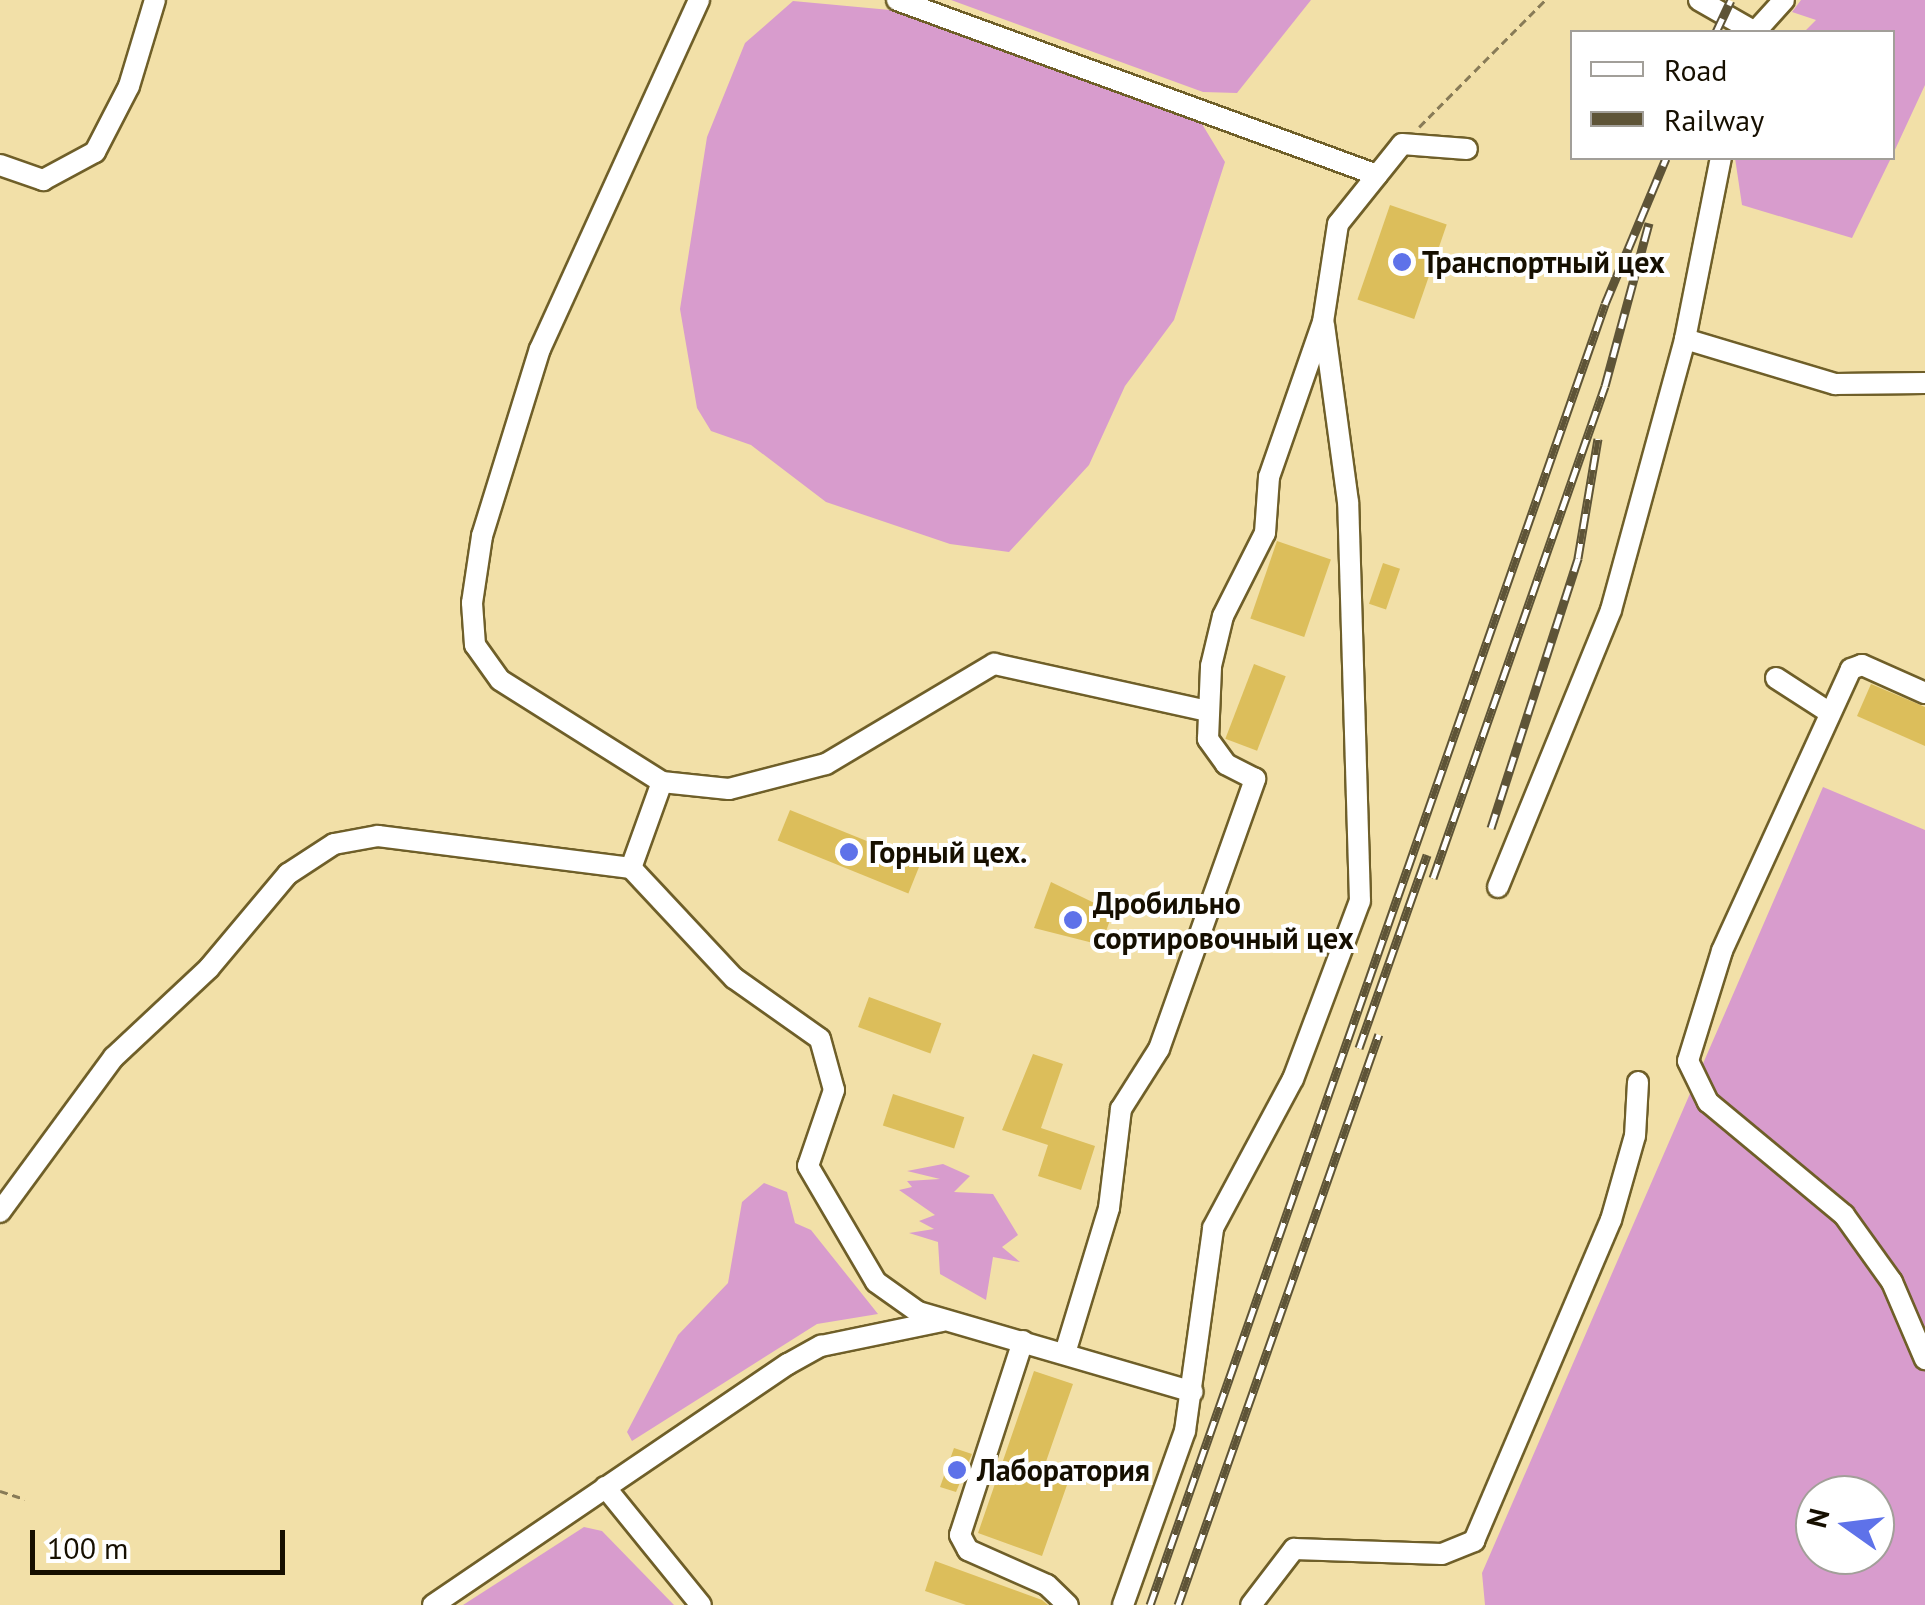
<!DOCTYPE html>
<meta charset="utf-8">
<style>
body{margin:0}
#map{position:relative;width:1925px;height:1605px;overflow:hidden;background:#f2e0a8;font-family:"PT Sans",sans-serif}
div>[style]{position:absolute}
.green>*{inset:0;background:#d89ccd}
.building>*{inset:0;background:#dcbe5b;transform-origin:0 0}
.path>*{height:2.5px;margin-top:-1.25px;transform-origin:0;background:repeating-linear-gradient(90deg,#887b57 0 8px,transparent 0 13px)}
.roads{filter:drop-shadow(2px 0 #6f5f29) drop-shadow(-2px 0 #6f5f29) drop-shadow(0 2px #6f5f29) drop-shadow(0 -2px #6f5f29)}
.minor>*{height:20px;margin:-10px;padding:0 10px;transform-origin:10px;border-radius:10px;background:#fff}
.rail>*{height:9px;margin-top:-4.5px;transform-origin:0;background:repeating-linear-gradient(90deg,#fff 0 15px,#5e5437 0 30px);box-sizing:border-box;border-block:2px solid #5e5437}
.dots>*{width:28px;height:28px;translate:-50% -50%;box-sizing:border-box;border:5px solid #fff;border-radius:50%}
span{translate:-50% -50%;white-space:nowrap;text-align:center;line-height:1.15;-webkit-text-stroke:8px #fff;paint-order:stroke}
.poi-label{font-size:30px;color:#160f00;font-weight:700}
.left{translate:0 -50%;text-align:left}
.legend{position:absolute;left:1570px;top:30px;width:325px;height:130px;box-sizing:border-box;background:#fff;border:2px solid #a29f99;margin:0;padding:12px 18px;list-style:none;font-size:30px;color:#160f00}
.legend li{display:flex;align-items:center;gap:20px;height:50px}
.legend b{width:50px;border:2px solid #a29f99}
.north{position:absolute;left:1795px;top:1475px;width:100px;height:100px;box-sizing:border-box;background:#fff;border:2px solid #a29f99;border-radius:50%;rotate:284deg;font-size:28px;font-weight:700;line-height:40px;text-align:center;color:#160f00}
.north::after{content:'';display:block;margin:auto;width:35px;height:45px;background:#5e72e9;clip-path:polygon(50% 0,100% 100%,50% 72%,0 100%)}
.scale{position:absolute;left:30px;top:1530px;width:255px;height:45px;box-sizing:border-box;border:5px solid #160f00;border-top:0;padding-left:12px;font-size:30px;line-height:35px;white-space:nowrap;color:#160f00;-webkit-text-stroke:8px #fff;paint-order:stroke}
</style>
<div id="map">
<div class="green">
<div style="clip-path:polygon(951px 0,1311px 0,1237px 93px,1203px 92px)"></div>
<div style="clip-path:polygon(1801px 0,1925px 0,1925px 85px,1893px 154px,1892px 32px,1804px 32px,1816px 20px,1792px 12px)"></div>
<div style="clip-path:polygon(793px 1px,901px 11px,1199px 119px,1225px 162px,1174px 320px,1125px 386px,1089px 465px,1009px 552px,950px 544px,826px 502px,751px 445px,711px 431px,697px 408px,680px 309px,707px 137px,745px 43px)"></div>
<div style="clip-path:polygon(1735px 158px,1891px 158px,1852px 238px,1742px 205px)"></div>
<div style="clip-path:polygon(evenodd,1823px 787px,1925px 830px,1925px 1605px,1485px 1605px,1482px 1573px,1823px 787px,1815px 1495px,1875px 1495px,1875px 1555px,1815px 1555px,1815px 1495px)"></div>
<div style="clip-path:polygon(943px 1164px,970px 1176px,954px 1192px,993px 1194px,1018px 1235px,1002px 1247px,1020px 1262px,993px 1257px,986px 1300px,940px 1274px,938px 1242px,909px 1233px,934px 1229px,919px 1221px,935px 1215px,899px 1190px,912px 1187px,907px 1181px,940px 1179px,907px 1171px)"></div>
<div style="clip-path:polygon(764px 1183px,787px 1192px,795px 1223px,811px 1230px,878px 1314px,817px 1324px,632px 1441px,627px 1432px,678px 1335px,728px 1283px,742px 1202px)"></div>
<div style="clip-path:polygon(584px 1527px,602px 1531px,674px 1605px,463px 1605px)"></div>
</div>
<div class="building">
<div style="left:1390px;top:205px;width:60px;height:100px;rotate:19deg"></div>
<div style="left:1277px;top:541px;width:57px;height:82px;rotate:19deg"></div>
<div style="left:1383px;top:563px;width:18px;height:43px;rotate:19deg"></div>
<div style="left:1254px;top:664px;width:34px;height:80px;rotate:21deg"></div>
<div style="clip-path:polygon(1871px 684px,1925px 707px,1925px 746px,1857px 716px)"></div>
<div style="left:790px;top:810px;width:141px;height:33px;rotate:22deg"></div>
<div style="clip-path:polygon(1051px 882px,1113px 912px,1101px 945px,1034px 928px)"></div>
<div style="left:869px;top:997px;width:77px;height:32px;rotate:20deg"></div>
<div style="clip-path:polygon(1033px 1054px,1063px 1064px,1041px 1128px,1095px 1146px,1081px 1190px,1038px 1176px,1048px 1145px,1002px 1130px)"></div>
<div style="left:893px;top:1094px;width:75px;height:33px;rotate:18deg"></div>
<div style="clip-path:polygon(1034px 1371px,1073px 1384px,1041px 1476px,1067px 1485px,1042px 1556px,978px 1533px)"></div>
<div style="clip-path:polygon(954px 1448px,972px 1454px,956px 1492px,940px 1487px)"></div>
<div style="clip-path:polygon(935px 1561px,1042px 1600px,1048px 1605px,966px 1605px,925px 1591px)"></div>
</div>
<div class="path">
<div style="left:1419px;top:127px;width:179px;rotate:-45.2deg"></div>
<div style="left:0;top:1491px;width:26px;rotate:18deg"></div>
</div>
<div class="roads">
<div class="minor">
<div style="left:897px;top:0;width:511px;rotate:20.03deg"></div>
<div style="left:1699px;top:0;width:64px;rotate:29.7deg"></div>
<div style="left:1755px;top:32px;width:43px;rotate:-47.8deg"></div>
<div style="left:0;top:165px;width:46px;rotate:19.2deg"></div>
<div style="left:43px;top:180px;width:59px;rotate:-28.3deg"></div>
<div style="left:95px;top:152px;width:74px;rotate:-62.7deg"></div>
<div style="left:129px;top:86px;width:90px;rotate:-73.2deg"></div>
<div style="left:1685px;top:339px;width:157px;rotate:16.7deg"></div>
<div style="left:1835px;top:384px;width:90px;rotate:-0.6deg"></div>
<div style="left:1776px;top:678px;width:61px;rotate:32.9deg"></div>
<div style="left:1925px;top:693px;width:69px;rotate:-156deg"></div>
<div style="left:1862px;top:665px;width:12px;rotate:160deg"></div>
<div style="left:1851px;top:669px;width:310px;rotate:114.6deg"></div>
<div style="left:1722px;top:951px;width:115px;rotate:107.2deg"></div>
<div style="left:1688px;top:1061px;width:46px;rotate:64deg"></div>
<div style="left:1708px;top:1102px;width:177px;rotate:39.7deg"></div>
<div style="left:1844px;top:1215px;width:82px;rotate:54.4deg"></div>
<div style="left:1892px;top:1282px;width:84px;rotate:66.8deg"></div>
<div style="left:662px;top:782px;width:67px;rotate:6deg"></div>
<div style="left:729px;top:789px;width:100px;rotate:-14.5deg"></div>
<div style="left:826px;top:764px;width:196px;rotate:-30.8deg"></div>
<div style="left:994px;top:664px;width:218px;rotate:12.4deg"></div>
<div style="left:631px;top:868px;width:91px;rotate:-70.2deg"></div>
<div style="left:662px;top:782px;width:191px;rotate:-147.8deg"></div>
<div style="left:500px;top:680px;width:43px;rotate:-125.5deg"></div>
<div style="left:475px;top:645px;width:42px;rotate:-94.1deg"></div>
<div style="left:472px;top:603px;width:68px;rotate:-81.5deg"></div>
<div style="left:482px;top:536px;width:196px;rotate:-72.8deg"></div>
<div style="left:540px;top:349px;width:384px;rotate:-65.5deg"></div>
<div style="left:1498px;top:887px;width:299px;rotate:-67.8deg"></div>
<div style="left:1611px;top:610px;width:281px;rotate:-74.7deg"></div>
<div style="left:1685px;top:339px;width:185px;rotate:-78.8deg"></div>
<div style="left:0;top:1212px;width:192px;rotate:-53.7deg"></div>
<div style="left:114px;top:1057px;width:130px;rotate:-43.1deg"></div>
<div style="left:209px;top:968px;width:123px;rotate:-50deg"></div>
<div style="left:288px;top:874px;width:55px;rotate:-33.1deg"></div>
<div style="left:334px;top:844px;width:45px;rotate:-10.3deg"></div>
<div style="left:378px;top:836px;width:255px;rotate:7.2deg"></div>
<div style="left:631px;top:868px;width:151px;rotate:46.9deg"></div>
<div style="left:734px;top:978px;width:105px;rotate:35.3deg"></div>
<div style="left:820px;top:1039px;width:53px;rotate:74.6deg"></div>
<div style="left:834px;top:1090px;width:80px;rotate:108.9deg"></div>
<div style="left:808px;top:1166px;width:134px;rotate:59.6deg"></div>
<div style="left:876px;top:1282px;width:52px;rotate:35.5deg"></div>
<div style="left:918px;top:1312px;width:286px;rotate:16.2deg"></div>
<div style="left:1023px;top:1341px;width:204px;rotate:108deg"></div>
<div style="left:960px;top:1535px;width:17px;rotate:62deg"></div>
<div style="left:968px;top:1550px;width:86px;rotate:23.9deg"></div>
<div style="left:1047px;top:1585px;width:29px;rotate:44deg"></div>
<div style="left:1065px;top:1353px;width:152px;rotate:-73.1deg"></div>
<div style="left:1109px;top:1208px;width:100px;rotate:-83.1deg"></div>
<div style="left:1121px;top:1109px;width:71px;rotate:-57.7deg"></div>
<div style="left:1159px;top:1049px;width:287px;rotate:-70.4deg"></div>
<div style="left:1255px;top:779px;width:33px;rotate:-153deg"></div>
<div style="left:1226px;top:764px;width:31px;rotate:-126deg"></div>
<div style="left:1208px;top:739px;width:73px;rotate:-87.6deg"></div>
<div style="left:1211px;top:666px;width:51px;rotate:-76.5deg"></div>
<div style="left:1223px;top:616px;width:93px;rotate:-63.2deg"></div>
<div style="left:1265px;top:533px;width:56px;rotate:-85.9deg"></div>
<div style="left:1269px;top:477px;width:164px;rotate:-70.8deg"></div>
<div style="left:1323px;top:322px;width:99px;rotate:-81.3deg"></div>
<div style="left:1338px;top:224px;width:102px;rotate:-51.3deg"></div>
<div style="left:1402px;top:144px;width:65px;rotate:4.4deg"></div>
<div style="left:605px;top:1487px;width:152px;rotate:50.9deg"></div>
<div style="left:433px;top:1605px;width:429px;rotate:-34.2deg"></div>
<div style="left:788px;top:1364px;width:38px;rotate:-29deg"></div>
<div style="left:821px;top:1346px;width:124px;rotate:-11.7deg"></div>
<div style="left:1123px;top:1605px;width:185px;rotate:-70.4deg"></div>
<div style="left:1185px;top:1431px;width:205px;rotate:-82.1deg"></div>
<div style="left:1213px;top:1228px;width:169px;rotate:-61.8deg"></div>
<div style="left:1293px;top:1079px;width:190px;rotate:-69.4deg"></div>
<div style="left:1360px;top:901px;width:399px;rotate:-91.7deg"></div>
<div style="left:1348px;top:502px;width:179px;rotate:-97.7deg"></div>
<div style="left:1251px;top:1605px;width:71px;rotate:-52.5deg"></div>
<div style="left:1294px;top:1549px;width:148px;rotate:1.9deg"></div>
<div style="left:1442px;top:1554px;width:35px;rotate:-22deg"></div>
<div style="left:1474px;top:1541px;width:349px;rotate:-66.9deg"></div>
<div style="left:1611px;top:1220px;width:87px;rotate:-74.1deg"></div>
<div style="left:1635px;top:1136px;width:54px;rotate:-86.8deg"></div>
</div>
</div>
<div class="rail">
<div style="left:1716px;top:32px;width:35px;rotate:-65deg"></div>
<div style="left:1491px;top:828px;width:284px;rotate:-72.1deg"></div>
<div style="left:1578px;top:558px;width:121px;rotate:-80.5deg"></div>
<div style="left:1433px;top:878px;width:521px;rotate:-70.73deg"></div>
<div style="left:1605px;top:386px;width:169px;rotate:-74.9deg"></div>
<div style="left:1359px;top:1048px;width:205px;rotate:-70.6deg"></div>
<div style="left:1150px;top:1605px;width:1378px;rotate:-70.72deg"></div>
<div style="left:1605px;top:304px;width:158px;rotate:-67.3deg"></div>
<div style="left:1178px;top:1605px;width:605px;rotate:-70.61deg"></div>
</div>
<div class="dots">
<div style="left:1402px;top:262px;background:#5e72e9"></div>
<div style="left:849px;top:852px;background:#5e72e9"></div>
<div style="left:1073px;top:920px;background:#5e72e9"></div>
<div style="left:957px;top:1470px;background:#5e72e9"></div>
</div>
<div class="poi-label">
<span class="left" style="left:1422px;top:262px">Транспортный цех</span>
<span class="left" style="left:869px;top:852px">Горный цех.</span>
<span class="left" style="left:1093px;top:920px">Дробильно<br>сортировочный цех</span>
<span class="left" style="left:977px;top:1470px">Лаборатория</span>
</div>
<ul class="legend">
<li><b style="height:12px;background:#fff"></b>Road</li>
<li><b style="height:12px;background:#5e5437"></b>Railway</li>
</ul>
<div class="north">N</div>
<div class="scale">100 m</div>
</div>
